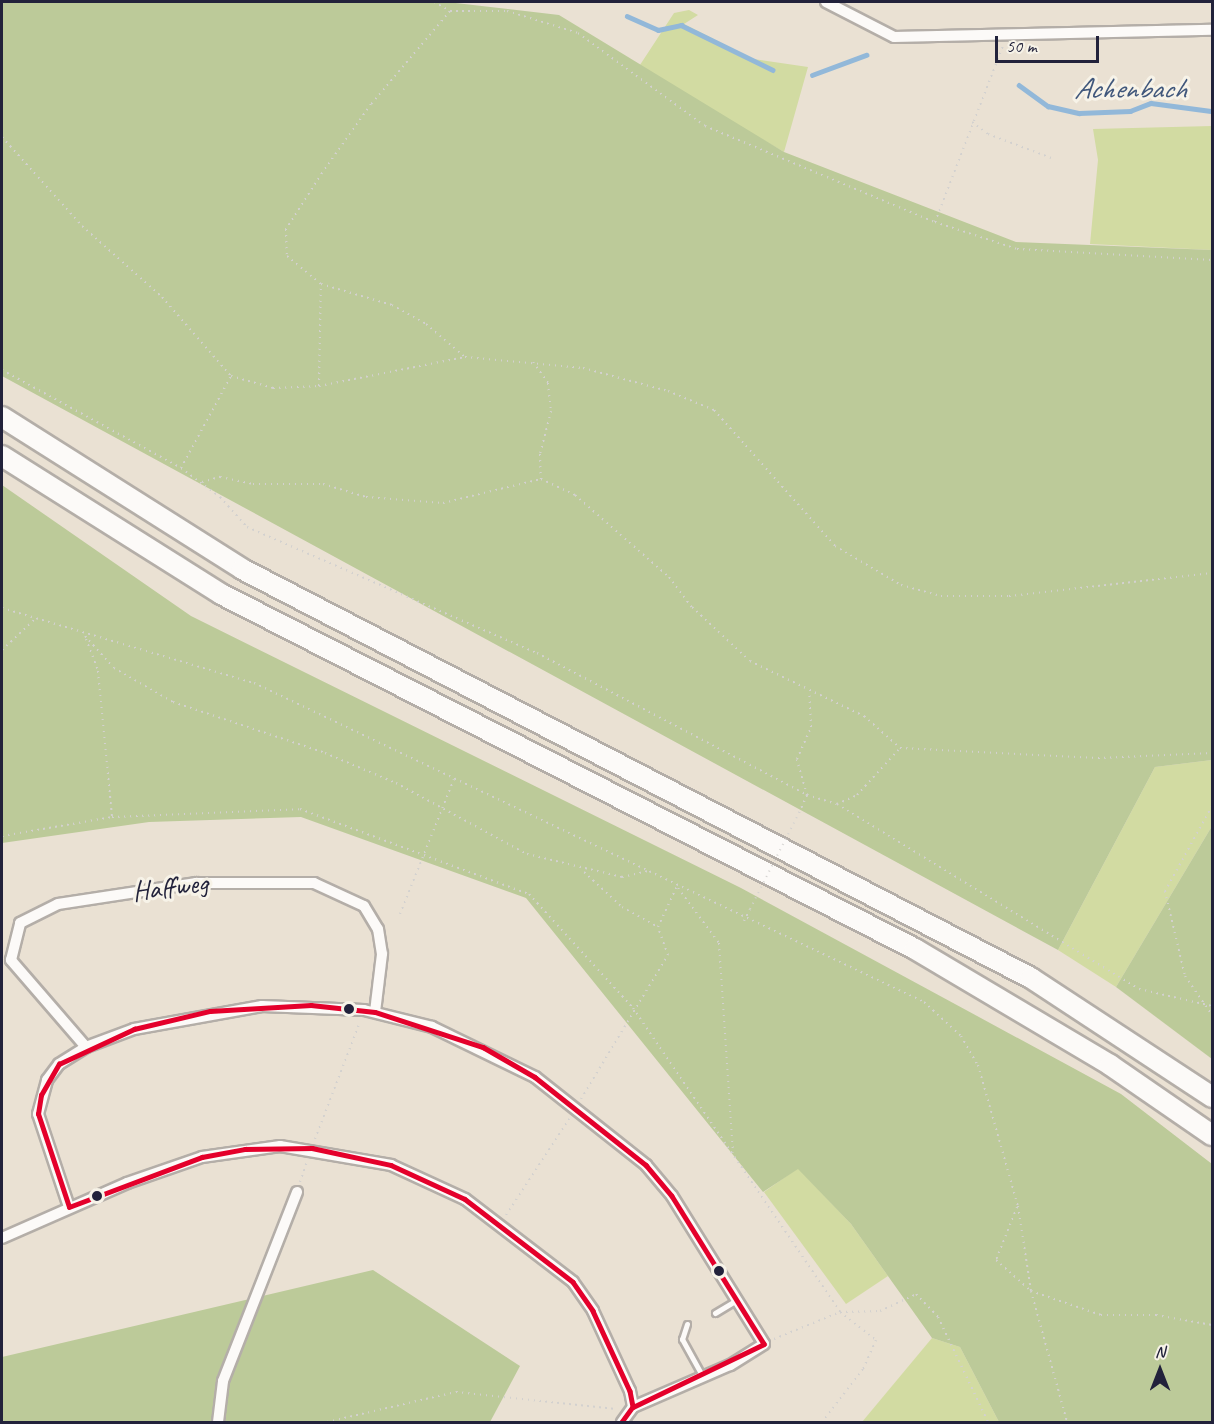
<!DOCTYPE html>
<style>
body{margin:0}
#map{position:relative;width:1214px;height:1424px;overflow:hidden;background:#eae1d3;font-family:Caveat,sans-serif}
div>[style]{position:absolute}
.green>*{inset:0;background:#d2dba2}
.forest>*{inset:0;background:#bcca99}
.stream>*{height:4.5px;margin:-2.25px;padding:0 2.25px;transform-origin:2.25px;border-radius:2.25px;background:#92b8d9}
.path>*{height:2px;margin-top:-1px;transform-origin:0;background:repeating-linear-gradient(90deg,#d3d1cf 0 1.5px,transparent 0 6px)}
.roads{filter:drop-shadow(2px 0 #b4aea8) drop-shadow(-2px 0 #b4aea8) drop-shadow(0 2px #b4aea8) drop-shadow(0 -2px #b4aea8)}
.lane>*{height:5px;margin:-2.5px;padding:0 2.5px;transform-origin:2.5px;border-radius:2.5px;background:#fcfaf8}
.street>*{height:10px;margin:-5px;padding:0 5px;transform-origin:5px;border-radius:5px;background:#fcfaf8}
.highway>*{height:20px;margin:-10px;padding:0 10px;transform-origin:10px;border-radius:10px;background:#fcfaf8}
.path-bridge>*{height:2px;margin-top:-1px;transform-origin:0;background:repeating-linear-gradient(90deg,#d3d1cf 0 1.5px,transparent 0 6px)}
.bus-1>*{height:4.5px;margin:-2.25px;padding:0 2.25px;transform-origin:2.25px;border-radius:2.25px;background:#e4002b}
.dots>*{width:16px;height:16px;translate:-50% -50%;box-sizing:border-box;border:3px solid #f7f3e8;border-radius:50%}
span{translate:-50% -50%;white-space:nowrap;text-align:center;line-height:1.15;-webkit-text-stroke:6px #f7f3e8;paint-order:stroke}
.street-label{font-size:28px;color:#22223b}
.water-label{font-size:30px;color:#40577b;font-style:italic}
.frame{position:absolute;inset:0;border:3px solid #22223b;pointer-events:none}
.north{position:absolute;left:1130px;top:1340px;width:60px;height:60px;-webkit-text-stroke:4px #f7f3e8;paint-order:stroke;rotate:0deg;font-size:16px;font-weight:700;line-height:24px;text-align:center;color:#22223b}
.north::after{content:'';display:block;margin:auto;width:21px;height:27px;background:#22223b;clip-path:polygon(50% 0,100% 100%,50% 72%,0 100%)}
.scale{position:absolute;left:995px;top:36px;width:104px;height:27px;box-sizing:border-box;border:3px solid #22223b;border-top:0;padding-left:8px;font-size:18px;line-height:21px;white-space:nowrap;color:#22223b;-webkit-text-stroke:4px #f7f3e8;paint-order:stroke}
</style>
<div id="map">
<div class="green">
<div style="clip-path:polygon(689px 10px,698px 15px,684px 24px,753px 59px,808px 67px,784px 152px,638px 68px,674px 13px)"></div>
<div style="clip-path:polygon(1212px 126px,1212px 250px,1090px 244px,1098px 160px,1093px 129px)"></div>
<div style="clip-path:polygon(1212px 760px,1212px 826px,1116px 987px,1058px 950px,1155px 767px)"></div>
<div style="clip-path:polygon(798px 1168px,851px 1224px,888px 1276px,846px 1304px,764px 1192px)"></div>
<div style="clip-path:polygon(932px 1338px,960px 1347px,999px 1422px,862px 1422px)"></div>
</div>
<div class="forest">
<div style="clip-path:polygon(2px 2px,447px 2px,559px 15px,784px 152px,1016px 242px,1212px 250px,1212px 760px,1155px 767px,1058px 950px,2px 376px)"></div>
<div style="clip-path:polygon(2px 485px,191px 616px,741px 888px,1121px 1094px,1212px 1164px,1212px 1422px,999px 1422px,960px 1347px,932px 1338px,851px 1224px,798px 1169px,763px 1192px,526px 898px,301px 817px,149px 822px,2px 843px)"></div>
<div style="clip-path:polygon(1212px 826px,1212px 1059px,1116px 987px)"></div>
<div style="clip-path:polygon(373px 1270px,520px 1366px,490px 1422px,2px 1422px,2px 1357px)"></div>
</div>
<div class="stream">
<div style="left:627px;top:16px;width:34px;rotate:24deg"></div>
<div style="left:658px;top:30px;width:24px;rotate:-12deg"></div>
<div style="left:681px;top:25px;width:102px;rotate:26.1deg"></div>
<div style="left:812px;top:75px;width:58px;rotate:-20.3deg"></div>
<div style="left:1019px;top:85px;width:36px;rotate:36deg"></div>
<div style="left:1048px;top:106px;width:32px;rotate:13deg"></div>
<div style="left:1079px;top:113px;width:51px;rotate:-2.2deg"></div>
<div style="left:1130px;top:111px;width:22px;rotate:-21deg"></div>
<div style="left:1151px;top:103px;width:62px;rotate:7.5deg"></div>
</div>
<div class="path">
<div style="left:434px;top:2px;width:18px;rotate:29deg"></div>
<div style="left:450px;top:11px;width:57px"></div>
<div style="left:507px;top:11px;width:74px;rotate:17.2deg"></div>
<div style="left:578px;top:33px;width:157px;rotate:36.2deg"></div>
<div style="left:705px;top:126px;width:249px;rotate:22.7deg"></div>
<div style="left:935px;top:222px;width:86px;rotate:18.2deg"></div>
<div style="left:1017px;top:249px;width:195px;rotate:3.2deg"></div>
<div style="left:450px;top:11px;width:122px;rotate:130.3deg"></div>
<div style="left:371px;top:104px;width:85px;rotate:125.4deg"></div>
<div style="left:322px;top:173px;width:67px;rotate:122.7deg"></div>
<div style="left:286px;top:229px;width:27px;rotate:88deg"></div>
<div style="left:287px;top:256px;width:44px;rotate:39.5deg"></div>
<div style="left:321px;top:284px;width:74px;rotate:16.5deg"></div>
<div style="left:392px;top:305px;width:39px;rotate:29deg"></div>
<div style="left:426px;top:324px;width:51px;rotate:40.2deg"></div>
<div style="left:972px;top:122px;width:20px;rotate:37deg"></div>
<div style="left:988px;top:134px;width:71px;rotate:20.7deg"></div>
<div style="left:2px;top:137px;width:120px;rotate:48deg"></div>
<div style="left:82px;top:226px;width:107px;rotate:41.6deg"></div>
<div style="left:162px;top:297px;width:105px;rotate:48.9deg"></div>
<div style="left:231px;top:376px;width:44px;rotate:15.9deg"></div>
<div style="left:273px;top:388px;width:46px;rotate:-2.5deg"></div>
<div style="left:319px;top:386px;width:149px;rotate:-11.2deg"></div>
<div style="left:465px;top:357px;width:119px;rotate:5.3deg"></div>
<div style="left:583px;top:368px;width:88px;rotate:15.1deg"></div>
<div style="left:668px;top:391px;width:50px;rotate:22.4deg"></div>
<div style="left:714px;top:410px;width:182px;rotate:48.3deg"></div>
<div style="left:835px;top:546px;width:77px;rotate:30.6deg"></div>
<div style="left:901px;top:585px;width:41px;rotate:15.4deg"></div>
<div style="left:941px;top:596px;width:68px"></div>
<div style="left:1009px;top:596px;width:204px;rotate:-6.5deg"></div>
<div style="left:935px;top:222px;width:189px;rotate:-68.9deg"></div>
<div style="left:533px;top:362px;width:26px;rotate:54deg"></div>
<div style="left:548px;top:383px;width:28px;rotate:84deg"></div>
<div style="left:551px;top:411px;width:44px;rotate:104.3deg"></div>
<div style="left:540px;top:454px;width:25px;rotate:88deg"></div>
<div style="left:2px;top:370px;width:204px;rotate:28.7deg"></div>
<div style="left:181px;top:468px;width:49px;rotate:36.6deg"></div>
<div style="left:220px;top:497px;width:40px;rotate:48deg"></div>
<div style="left:247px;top:527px;width:316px;rotate:23.5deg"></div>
<div style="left:537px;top:653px;width:305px;rotate:27.7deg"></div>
<div style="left:807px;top:795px;width:31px;rotate:17deg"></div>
<div style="left:837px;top:804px;width:22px;rotate:-24deg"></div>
<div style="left:857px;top:795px;width:64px;rotate:-47.5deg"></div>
<div style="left:900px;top:748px;width:198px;rotate:2.9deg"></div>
<div style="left:1098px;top:758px;width:114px;rotate:-2.5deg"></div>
<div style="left:319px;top:386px;width:102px;rotate:-88.9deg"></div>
<div style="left:181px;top:468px;width:105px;rotate:-61.5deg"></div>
<div style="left:202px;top:482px;width:19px;rotate:-16deg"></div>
<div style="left:220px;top:477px;width:34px;rotate:12deg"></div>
<div style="left:253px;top:484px;width:70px"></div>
<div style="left:323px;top:484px;width:45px;rotate:16.8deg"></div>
<div style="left:366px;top:497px;width:77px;rotate:4.5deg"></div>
<div style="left:443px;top:503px;width:101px;rotate:-13.8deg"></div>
<div style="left:541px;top:479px;width:38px;rotate:25deg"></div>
<div style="left:575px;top:495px;width:125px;rotate:41.1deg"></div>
<div style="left:669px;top:577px;width:38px;rotate:53deg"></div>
<div style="left:692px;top:607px;width:79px;rotate:43deg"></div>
<div style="left:750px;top:661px;width:127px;rotate:25.8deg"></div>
<div style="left:864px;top:716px;width:48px;rotate:41.6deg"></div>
<div style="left:2px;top:608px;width:263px;rotate:16.6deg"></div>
<div style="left:254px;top:683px;width:742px;rotate:25.46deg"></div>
<div style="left:924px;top:1002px;width:50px;rotate:42.6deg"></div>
<div style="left:961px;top:1036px;width:34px;rotate:60deg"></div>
<div style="left:978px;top:1065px;width:147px;rotate:74.2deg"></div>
<div style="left:1018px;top:1206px;width:86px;rotate:81.3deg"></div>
<div style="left:1031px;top:1291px;width:74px;rotate:18.9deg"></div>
<div style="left:1101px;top:1315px;width:55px"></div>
<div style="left:1156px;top:1315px;width:57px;rotate:10.1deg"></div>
<div style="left:85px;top:636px;width:43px;rotate:47.8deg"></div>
<div style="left:114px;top:668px;width:68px;rotate:30deg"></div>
<div style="left:173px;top:702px;width:160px;rotate:18.5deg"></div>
<div style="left:325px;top:753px;width:77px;rotate:22.9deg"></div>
<div style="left:396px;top:783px;width:149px;rotate:28.5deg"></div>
<div style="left:527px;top:854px;width:98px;rotate:13.6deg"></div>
<div style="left:622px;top:877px;width:28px;rotate:-13deg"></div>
<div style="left:86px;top:639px;width:34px;rotate:69deg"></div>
<div style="left:98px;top:671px;width:146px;rotate:84.5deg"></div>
<div style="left:2px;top:650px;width:44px;rotate:-43.2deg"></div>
<div style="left:837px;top:804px;width:354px;rotate:31.5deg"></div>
<div style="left:1139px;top:989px;width:75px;rotate:13.1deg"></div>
<div style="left:1212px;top:806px;width:97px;rotate:118.9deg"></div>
<div style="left:1165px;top:891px;width:87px;rotate:76.8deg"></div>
<div style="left:1185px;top:976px;width:47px;rotate:55.3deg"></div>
<div style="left:799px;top:813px;width:20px;rotate:-66deg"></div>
<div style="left:807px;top:795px;width:37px;rotate:-106deg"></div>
<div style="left:797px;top:759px;width:35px;rotate:-66deg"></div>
<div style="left:811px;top:727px;width:36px;rotate:-93deg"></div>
<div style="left:2px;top:836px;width:112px;rotate:-9.8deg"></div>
<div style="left:112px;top:817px;width:188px;rotate:-2.4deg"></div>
<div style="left:300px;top:809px;width:244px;rotate:20.4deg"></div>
<div style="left:529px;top:894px;width:154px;rotate:47.6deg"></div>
<div style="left:633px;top:1008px;width:368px;rotate:55.7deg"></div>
<div style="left:840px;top:1312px;width:46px;rotate:37.9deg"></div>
<div style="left:876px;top:1340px;width:32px;rotate:114deg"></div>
<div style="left:863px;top:1369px;width:67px;rotate:127.7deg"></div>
<div style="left:584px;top:872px;width:52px;rotate:42.6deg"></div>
<div style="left:622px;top:907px;width:41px;rotate:29.1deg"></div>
<div style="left:678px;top:888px;width:69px;rotate:53.3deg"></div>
<div style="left:719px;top:943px;width:210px;rotate:86.2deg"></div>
<div style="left:400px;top:914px;width:145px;rotate:-68.2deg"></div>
<div style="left:744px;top:921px;width:13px;rotate:-63deg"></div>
<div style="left:581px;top:1099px;width:168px;rotate:-58.9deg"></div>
<div style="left:668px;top:955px;width:30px;rotate:-110deg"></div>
<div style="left:658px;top:927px;width:45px;rotate:-65.1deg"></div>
<div style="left:315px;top:1139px;width:125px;rotate:-69deg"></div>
<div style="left:300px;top:1182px;width:21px;rotate:-71deg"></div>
<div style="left:1017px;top:1207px;width:57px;rotate:111.6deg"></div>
<div style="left:996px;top:1260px;width:47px;rotate:41.5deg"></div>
<div style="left:1031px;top:1291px;width:136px;rotate:74.6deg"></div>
<div style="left:506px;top:1215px;width:115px;rotate:-56.7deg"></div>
<div style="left:774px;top:1339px;width:71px;rotate:-22.2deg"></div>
<div style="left:840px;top:1312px;width:40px;rotate:-1.4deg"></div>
<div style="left:880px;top:1311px;width:40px;rotate:-25deg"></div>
<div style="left:916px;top:1294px;width:32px;rotate:46deg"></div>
<div style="left:938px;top:1317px;width:116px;rotate:64.5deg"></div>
<div style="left:327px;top:1422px;width:132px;rotate:-13.1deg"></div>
<div style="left:456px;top:1392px;width:161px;rotate:6.1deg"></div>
</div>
<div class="roads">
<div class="lane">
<div style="left:715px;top:1313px;width:26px;rotate:-31deg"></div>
<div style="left:687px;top:1324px;width:16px;rotate:108deg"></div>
<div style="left:682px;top:1339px;width:43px;rotate:61.1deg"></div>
</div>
<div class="street">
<div style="left:826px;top:2px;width:76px;rotate:27.2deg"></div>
<div style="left:894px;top:37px;width:318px;rotate:-1.3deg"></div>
<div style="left:86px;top:1047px;width:115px;rotate:-130.8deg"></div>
<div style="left:11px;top:960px;width:38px;rotate:-76deg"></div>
<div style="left:20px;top:923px;width:42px;rotate:-26.6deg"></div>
<div style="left:58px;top:904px;width:140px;rotate:-8.7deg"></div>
<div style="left:196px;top:883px;width:118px"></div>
<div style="left:314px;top:883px;width:55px;rotate:24.7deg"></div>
<div style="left:364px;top:906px;width:27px;rotate:59deg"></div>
<div style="left:378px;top:929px;width:25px;rotate:81deg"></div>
<div style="left:382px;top:954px;width:58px;rotate:96.9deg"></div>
<div style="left:69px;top:1207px;width:98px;rotate:-108.4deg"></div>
<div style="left:38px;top:1114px;width:35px;rotate:-75deg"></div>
<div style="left:47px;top:1080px;width:20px;rotate:-53deg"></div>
<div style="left:59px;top:1064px;width:32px;rotate:-32deg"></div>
<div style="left:86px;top:1047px;width:51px;rotate:-20.6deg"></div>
<div style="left:134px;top:1029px;width:130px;rotate:-10.2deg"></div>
<div style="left:262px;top:1006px;width:102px;rotate:2.2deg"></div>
<div style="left:364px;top:1010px;width:70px;rotate:14deg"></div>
<div style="left:432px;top:1027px;width:114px;rotate:25.9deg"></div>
<div style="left:535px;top:1077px;width:142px;rotate:38.4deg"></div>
<div style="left:646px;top:1165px;width:40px;rotate:50deg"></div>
<div style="left:672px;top:1196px;width:174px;rotate:58.1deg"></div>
<div style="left:764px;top:1344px;width:40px;rotate:148deg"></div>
<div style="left:730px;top:1365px;width:106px;rotate:156.6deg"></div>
<div style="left:2px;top:1238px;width:137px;rotate:-23.7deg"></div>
<div style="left:127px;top:1183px;width:79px;rotate:-19.1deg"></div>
<div style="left:202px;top:1157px;width:79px;rotate:-8deg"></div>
<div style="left:280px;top:1146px;width:113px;rotate:9.7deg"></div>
<div style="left:391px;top:1165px;width:81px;rotate:24.7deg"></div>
<div style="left:465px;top:1199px;width:136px;rotate:37.5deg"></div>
<div style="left:573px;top:1282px;width:35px;rotate:55deg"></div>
<div style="left:593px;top:1311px;width:88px;rotate:65.2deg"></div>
<div style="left:630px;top:1391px;width:16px;rotate:79deg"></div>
<div style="left:633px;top:1407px;width:19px;rotate:126deg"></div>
<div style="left:218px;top:1422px;width:41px;rotate:-83deg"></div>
<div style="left:223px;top:1381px;width:203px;rotate:-68.6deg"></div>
</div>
<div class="highway">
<div style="left:2px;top:417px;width:284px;rotate:32.3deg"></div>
<div style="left:242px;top:569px;width:889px;rotate:27.4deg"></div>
<div style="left:1031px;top:978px;width:217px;rotate:33.3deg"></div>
<div style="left:2px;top:456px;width:259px;rotate:32.2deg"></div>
<div style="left:221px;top:594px;width:780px;rotate:27.09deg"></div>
<div style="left:915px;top:949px;width:227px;rotate:30.7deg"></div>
<div style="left:1110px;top:1065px;width:124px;rotate:34.5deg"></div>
</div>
</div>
<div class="path-bridge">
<div style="left:750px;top:909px;width:108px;rotate:-63deg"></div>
</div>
<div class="bus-1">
<div style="left:69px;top:1207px;width:98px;rotate:-108.4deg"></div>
<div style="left:38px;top:1114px;width:19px;rotate:-81deg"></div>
<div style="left:41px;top:1095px;width:36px;rotate:-60deg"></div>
<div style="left:59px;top:1064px;width:83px;rotate:-25deg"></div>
<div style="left:134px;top:1029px;width:78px;rotate:-13.3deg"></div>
<div style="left:210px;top:1011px;width:101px;rotate:-3.4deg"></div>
<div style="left:311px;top:1005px;width:64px;rotate:6.2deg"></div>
<div style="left:375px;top:1012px;width:114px;rotate:18deg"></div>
<div style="left:483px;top:1047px;width:60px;rotate:30deg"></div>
<div style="left:535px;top:1077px;width:142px;rotate:38.4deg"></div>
<div style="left:646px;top:1165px;width:40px;rotate:50deg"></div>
<div style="left:672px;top:1196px;width:174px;rotate:58.1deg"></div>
<div style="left:69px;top:1207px;width:142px;rotate:-20.6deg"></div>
<div style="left:202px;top:1157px;width:44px;rotate:-10.5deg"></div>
<div style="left:245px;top:1149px;width:67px;rotate:-0.9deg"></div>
<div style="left:312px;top:1148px;width:81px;rotate:12.1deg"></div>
<div style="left:391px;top:1165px;width:81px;rotate:24.7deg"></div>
<div style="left:465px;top:1199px;width:136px;rotate:37.5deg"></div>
<div style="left:573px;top:1282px;width:35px;rotate:55deg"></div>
<div style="left:593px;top:1311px;width:88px;rotate:65.2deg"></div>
<div style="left:630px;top:1391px;width:16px;rotate:79deg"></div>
<div style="left:633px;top:1407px;width:19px;rotate:126deg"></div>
<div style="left:633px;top:1407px;width:145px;rotate:-25.7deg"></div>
</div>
<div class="dots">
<div style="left:349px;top:1009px;background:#22223b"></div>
<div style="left:97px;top:1196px;background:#22223b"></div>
<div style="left:719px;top:1271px;background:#22223b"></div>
</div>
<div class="street-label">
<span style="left:170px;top:887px;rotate:-7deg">Haffweg</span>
</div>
<div class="water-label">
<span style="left:1130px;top:88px">Achenbach</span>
</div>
<div class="frame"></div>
<div class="north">N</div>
<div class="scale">50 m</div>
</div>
